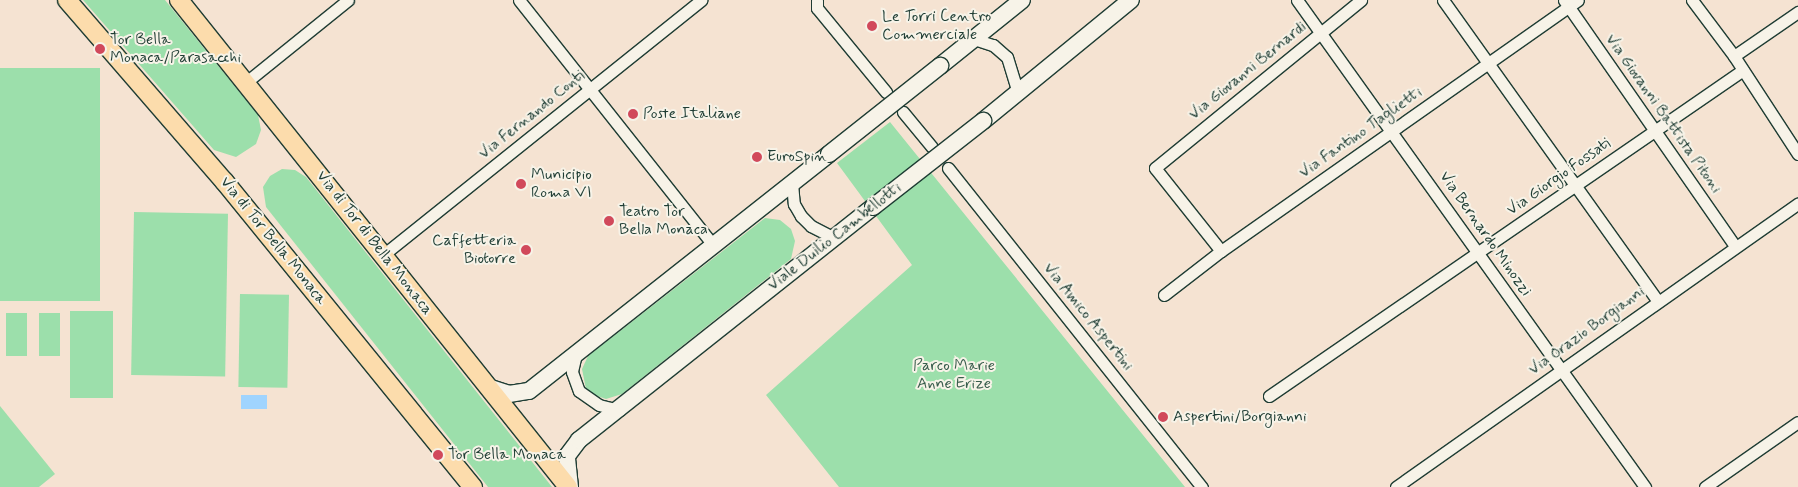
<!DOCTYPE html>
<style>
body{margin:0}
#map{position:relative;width:1798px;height:487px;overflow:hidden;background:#f5e3d2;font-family:Mynerve,sans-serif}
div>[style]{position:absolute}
.green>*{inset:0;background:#9cdfab;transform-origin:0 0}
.water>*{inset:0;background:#a0d4fe;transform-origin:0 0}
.roads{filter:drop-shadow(1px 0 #1f3d34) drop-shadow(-1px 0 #1f3d34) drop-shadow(0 1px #1f3d34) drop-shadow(0 -1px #1f3d34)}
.minor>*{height:11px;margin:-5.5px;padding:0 5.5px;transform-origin:5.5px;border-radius:5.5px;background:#f7f3e8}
.secondary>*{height:16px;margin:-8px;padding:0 8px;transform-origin:8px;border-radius:8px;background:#f7f3e8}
.primary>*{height:18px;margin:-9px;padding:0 9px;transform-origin:9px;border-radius:9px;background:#fcdcac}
.bridges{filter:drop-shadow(1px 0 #1f3d34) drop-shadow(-1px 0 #1f3d34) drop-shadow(0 1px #1f3d34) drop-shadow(0 -1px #1f3d34)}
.secondary-bridge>*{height:16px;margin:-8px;padding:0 8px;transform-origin:8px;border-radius:8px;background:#f7f3e8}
.dots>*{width:14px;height:14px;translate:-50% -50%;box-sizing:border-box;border:2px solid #f7f3e8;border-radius:50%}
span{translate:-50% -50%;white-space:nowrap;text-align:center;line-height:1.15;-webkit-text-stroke:4px #f7f3e8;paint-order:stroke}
.poi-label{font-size:16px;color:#1f3d34}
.left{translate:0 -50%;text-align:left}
.right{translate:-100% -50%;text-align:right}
.street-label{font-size:16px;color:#1f3d34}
.park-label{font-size:16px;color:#385d4c}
</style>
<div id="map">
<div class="green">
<div style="clip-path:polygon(83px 0,165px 0,258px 115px,261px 130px,256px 144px,236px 157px,214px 150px)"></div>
<div style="left:0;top:68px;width:100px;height:233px"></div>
<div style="clip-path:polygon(890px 122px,1185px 487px,839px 487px,766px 395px,912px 265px,837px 163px)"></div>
<div style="clip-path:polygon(282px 169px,295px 170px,306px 177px,552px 487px,488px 487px,266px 207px,263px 187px,270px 176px)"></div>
<div style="left:134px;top:212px;width:94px;height:163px;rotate:1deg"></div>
<div style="clip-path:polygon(765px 218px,780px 220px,791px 229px,795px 241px,791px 259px,622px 394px,606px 399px,594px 395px,586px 389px,582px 369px,588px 356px)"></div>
<div style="left:240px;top:294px;width:49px;height:93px;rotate:1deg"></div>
<div style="left:70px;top:311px;width:43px;height:87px"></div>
<div style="left:6px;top:313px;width:21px;height:43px"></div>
<div style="left:39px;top:313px;width:21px;height:43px"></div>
<div style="clip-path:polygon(0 406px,55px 474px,39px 487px,0 487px)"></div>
</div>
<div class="water">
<div style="left:241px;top:395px;width:26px;height:14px"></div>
</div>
<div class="roads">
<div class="minor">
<div style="left:519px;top:0;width:313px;rotate:51.6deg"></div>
<div style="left:817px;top:0;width:8px;rotate:90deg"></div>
<div style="left:817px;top:8px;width:109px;rotate:50.6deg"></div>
<div style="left:1297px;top:0;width:599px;rotate:54.45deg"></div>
<div style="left:1443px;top:0;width:370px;rotate:54.5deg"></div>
<div style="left:1564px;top:0;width:300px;rotate:55.2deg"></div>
<div style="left:1692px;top:0;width:70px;rotate:53.1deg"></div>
<div style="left:1734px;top:56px;width:117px;rotate:56.9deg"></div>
<div style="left:974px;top:39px;width:20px;rotate:18deg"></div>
<div style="left:993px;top:45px;width:18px;rotate:41deg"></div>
<div style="left:1007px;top:57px;width:38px;rotate:73deg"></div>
<div style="left:1734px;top:56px;width:78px;rotate:-34.5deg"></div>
<div style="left:245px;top:83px;width:132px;rotate:-38.9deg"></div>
<div style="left:903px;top:112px;width:45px;rotate:50.4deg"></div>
<div style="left:948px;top:168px;width:408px;rotate:51.5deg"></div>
<div style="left:792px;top:183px;width:21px;rotate:85deg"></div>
<div style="left:794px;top:204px;width:14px;rotate:60deg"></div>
<div style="left:801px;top:216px;width:14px;rotate:45deg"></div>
<div style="left:811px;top:226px;width:25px;rotate:27deg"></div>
<div style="left:1221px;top:251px;width:106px;rotate:-128.5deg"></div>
<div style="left:1155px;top:168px;width:266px;rotate:-39.2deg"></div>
<div style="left:383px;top:255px;width:408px;rotate:-38.7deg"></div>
<div style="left:1164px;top:295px;width:72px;rotate:-37.7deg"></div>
<div style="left:1221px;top:251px;width:436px;rotate:-35.1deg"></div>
<div style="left:576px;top:354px;width:18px;rotate:103deg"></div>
<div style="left:572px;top:372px;width:20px;rotate:70deg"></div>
<div style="left:579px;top:391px;width:24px;rotate:35deg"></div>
<div style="left:599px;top:405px;width:21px;rotate:14deg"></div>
<div style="left:1269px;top:396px;width:575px;rotate:-34.52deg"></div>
<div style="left:1396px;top:487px;width:492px;rotate:-35.2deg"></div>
<div style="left:1705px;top:487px;width:113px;rotate:-35deg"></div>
</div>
<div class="secondary">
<div style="left:940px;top:66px;width:105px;rotate:-38.8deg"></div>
<div style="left:983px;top:121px;width:191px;rotate:-39.3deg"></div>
<div style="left:488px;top:387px;width:22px;rotate:18deg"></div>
<div style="left:509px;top:394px;width:20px;rotate:-9deg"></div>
<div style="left:529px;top:391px;width:382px;rotate:-38.3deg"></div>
<div style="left:570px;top:487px;width:31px;rotate:-96deg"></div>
<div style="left:567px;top:456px;width:20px;rotate:-53deg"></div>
<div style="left:579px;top:440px;width:375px;rotate:-38.4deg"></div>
</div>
<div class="primary">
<div style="left:67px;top:0;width:240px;rotate:49.1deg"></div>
<div style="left:224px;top:181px;width:395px;rotate:50.9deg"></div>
<div style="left:179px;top:0;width:623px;rotate:51.38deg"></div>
</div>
</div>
<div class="bridges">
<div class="secondary-bridge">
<div style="left:829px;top:154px;width:142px;rotate:-38.4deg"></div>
<div style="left:873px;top:207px;width:140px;rotate:-38deg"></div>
</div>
</div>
<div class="dots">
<div style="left:872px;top:26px;background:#d1495b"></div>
<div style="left:100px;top:49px;background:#d1495b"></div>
<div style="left:633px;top:114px;background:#d1495b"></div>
<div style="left:757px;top:157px;background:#d1495b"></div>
<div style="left:521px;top:184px;background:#d1495b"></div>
<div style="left:609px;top:221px;background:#d1495b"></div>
<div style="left:526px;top:250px;background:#d1495b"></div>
<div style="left:1163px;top:417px;background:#d1495b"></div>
<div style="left:438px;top:455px;background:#d1495b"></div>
</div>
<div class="poi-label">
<span class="left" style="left:882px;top:26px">Le Torri Centro<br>Commerciale</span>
<span class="left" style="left:110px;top:49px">Tor Bella<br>Monaca/Parasacchi</span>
<span class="left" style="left:643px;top:114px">Poste Italiane</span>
<span class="left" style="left:767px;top:157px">EuroSpin</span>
<span class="left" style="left:531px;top:184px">Municipio<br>Roma VI</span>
<span class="left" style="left:619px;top:221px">Teatro Tor<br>Bella Monaca</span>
<span class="right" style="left:516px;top:250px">Caffetteria<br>Biotorre</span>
<span class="left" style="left:1173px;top:417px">Aspertini/Borgianni</span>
<span class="left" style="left:448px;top:455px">Tor Bella Monaca</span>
</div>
<div class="street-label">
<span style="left:1248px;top:71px;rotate:-39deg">Via Giovanni Bernardi</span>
<span style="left:1663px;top:114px;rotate:55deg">Via Giovanni Battista Pitoni</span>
<span style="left:532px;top:115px;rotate:-39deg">Via Fernando Conti</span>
<span style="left:1361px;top:133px;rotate:-35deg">Via Fantino Taglietti</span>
<span style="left:1559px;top:177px;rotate:-35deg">Via Giorgio Fossati</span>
<span style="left:1485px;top:234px;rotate:55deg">Via Bernardo Minozzi</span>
<span style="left:835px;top:237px;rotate:-38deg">Viale Duilio Cambellotti</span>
<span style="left:273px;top:241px;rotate:51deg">Via di Tor Bella Monaca</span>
<span style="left:374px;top:243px;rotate:52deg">Via di Tor di Bella Monaca</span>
<span style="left:1088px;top:317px;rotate:51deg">Via Amico Aspertini</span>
<span style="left:1587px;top:331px;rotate:-36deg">Via Orazio Borgianni</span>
</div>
<div class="park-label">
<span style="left:954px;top:375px">Parco Marie<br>Anne Erize</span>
</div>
</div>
